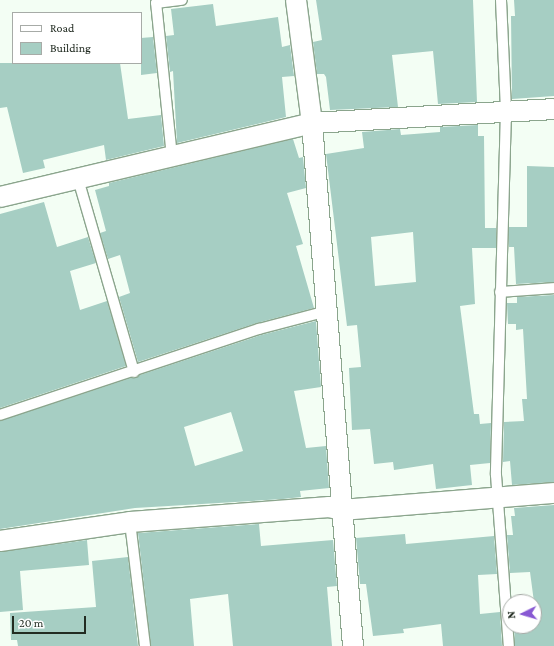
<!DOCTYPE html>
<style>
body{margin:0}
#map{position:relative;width:554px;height:646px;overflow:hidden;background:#f3fef4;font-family:"Crimson Pro",serif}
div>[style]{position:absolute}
.building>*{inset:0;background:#a6cec3}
.roads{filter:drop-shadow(1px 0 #8ba58d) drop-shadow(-1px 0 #8ba58d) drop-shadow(0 1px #8ba58d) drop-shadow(0 -1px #8ba58d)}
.service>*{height:10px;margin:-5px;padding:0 5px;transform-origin:5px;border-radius:5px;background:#fff}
.minor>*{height:20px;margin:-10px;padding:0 10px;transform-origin:10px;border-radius:10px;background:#fff}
span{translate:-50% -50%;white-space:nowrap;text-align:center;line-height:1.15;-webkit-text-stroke:3.5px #fff;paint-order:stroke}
.legend{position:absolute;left:12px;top:12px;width:130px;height:52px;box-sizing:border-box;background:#fff;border:1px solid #a7aba7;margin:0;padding:5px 7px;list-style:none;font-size:12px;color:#222c22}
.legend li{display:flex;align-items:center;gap:8px;height:20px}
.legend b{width:20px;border:1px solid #a7aba7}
.north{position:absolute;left:502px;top:594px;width:40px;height:40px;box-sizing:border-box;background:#fff;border:1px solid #a7aba7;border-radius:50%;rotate:265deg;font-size:11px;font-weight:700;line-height:16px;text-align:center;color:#222c22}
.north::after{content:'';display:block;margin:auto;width:14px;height:18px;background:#8859d3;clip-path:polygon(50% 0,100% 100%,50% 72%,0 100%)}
.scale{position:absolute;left:12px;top:616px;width:74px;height:18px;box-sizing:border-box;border:2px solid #222c22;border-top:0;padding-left:5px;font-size:12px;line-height:14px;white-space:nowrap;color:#222c22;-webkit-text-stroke:3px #fff;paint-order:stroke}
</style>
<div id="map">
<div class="building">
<div style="clip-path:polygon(316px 0,473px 0,477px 102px,438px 104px,433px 51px,392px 55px,398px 107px,330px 110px,326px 77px,324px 74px,317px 74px,313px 42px,322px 40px)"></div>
<div style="clip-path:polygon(514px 0,554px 0,554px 96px,512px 99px,511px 16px,515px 16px)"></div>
<div style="clip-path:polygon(213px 4px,216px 26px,278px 17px,282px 47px,290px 45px,294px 76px,282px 77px,286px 117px,177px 143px,173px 71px,170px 72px,166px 36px,174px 35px,171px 9px)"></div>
<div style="clip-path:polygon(153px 37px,157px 73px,141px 75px,141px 38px)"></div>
<div style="clip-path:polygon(0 63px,120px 63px,128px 119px,161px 115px,164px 146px,106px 160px,104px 145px,43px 160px,45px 168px,23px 173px,7px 107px,0 108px)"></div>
<div style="clip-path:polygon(evenodd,478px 125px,478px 136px,484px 136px,485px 228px,496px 228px,496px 248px,472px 248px,475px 304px,460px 306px,474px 414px,479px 414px,480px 424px,491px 423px,490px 463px,470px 465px,472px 485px,436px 489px,433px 464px,394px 470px,393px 462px,374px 464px,370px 429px,352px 430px,349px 368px,361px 367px,357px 325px,347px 326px,326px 154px,364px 148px,362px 132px,400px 129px,401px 135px,440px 132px,440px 127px,478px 125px,413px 232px,416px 282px,375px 286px,371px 237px,413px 232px)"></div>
<div style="clip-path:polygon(293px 139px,299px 158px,303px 157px,306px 188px,287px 193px,303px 244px,296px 246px,314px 308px,257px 323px,138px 362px,119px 297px,130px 293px,120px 255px,108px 259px,100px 233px,106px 231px,95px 190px,109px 186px,109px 183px)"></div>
<div style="clip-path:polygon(527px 166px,554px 167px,554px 282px,516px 284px,514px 247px,509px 247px,509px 227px,527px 227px)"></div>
<div style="clip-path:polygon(44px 202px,57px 247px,88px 237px,96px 263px,70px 271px,80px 310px,107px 301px,126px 366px,0 408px,0 214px)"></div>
<div style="clip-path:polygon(554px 295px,554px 482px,512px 485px,510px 461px,503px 462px,504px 422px,524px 421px,522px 399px,527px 399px,523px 329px,516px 330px,516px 324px,508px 324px,507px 303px,517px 303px,517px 297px)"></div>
<div style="clip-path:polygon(evenodd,316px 321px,321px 387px,294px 391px,306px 448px,326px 446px,329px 488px,300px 491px,301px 497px,283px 499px,135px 508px,0 529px,0 421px,261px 335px,316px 321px,231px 412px,243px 451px,195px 466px,184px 427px,231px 412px)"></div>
<div style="clip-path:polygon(554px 505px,554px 646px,515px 646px,514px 626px,534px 626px,534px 602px,530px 572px,510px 573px,507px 535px,513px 535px,511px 516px,515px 516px,514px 508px)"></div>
<div style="clip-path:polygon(259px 524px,261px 546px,333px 540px,337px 586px,327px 587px,332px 646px,233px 646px,228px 594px,190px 599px,194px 646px,151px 646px,138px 533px)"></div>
<div style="clip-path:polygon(405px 534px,406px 544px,494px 536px,497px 574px,478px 575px,480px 614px,500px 612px,502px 646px,443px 646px,441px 624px,403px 629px,404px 633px,373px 636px,366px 584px,360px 584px,356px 538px)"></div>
<div style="clip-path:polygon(87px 540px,89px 565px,20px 571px,23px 610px,0 612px,0 552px)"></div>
<div style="clip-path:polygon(128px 557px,138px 646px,18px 646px,17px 640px,11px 640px,10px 613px,96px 607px,92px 561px)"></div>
</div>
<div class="roads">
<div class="service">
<div style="left:501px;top:0;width:111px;rotate:87.4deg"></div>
<div style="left:506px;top:111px;width:364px;rotate:91.6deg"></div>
<div style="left:496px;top:475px;width:171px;rotate:85.7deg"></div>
<div style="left:172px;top:157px;width:155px;rotate:-95.9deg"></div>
<div style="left:156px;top:3px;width:26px;rotate:-7deg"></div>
<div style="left:78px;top:179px;width:201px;rotate:73.8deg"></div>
<div style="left:500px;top:292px;width:54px;rotate:-4.2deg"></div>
<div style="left:0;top:415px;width:273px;rotate:-18.4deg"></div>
<div style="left:259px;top:329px;width:70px;rotate:-14.8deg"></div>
<div style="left:130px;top:522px;width:125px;rotate:83.1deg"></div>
</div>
<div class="minor">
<div style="left:296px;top:0;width:124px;rotate:82.6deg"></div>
<div style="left:312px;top:123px;width:525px;rotate:85.52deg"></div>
<div style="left:0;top:197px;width:321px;rotate:-13.3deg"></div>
<div style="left:312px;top:123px;width:242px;rotate:-3.3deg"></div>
<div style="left:0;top:541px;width:131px;rotate:-8.3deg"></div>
<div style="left:130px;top:522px;width:200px;rotate:-4.3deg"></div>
<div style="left:329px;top:507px;width:13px;rotate:13deg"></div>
<div style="left:342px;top:510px;width:213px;rotate:-4.6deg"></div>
</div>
</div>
<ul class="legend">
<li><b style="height:5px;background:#fff"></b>Road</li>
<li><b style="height:11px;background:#a6cec3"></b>Building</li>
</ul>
<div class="north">N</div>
<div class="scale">20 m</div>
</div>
